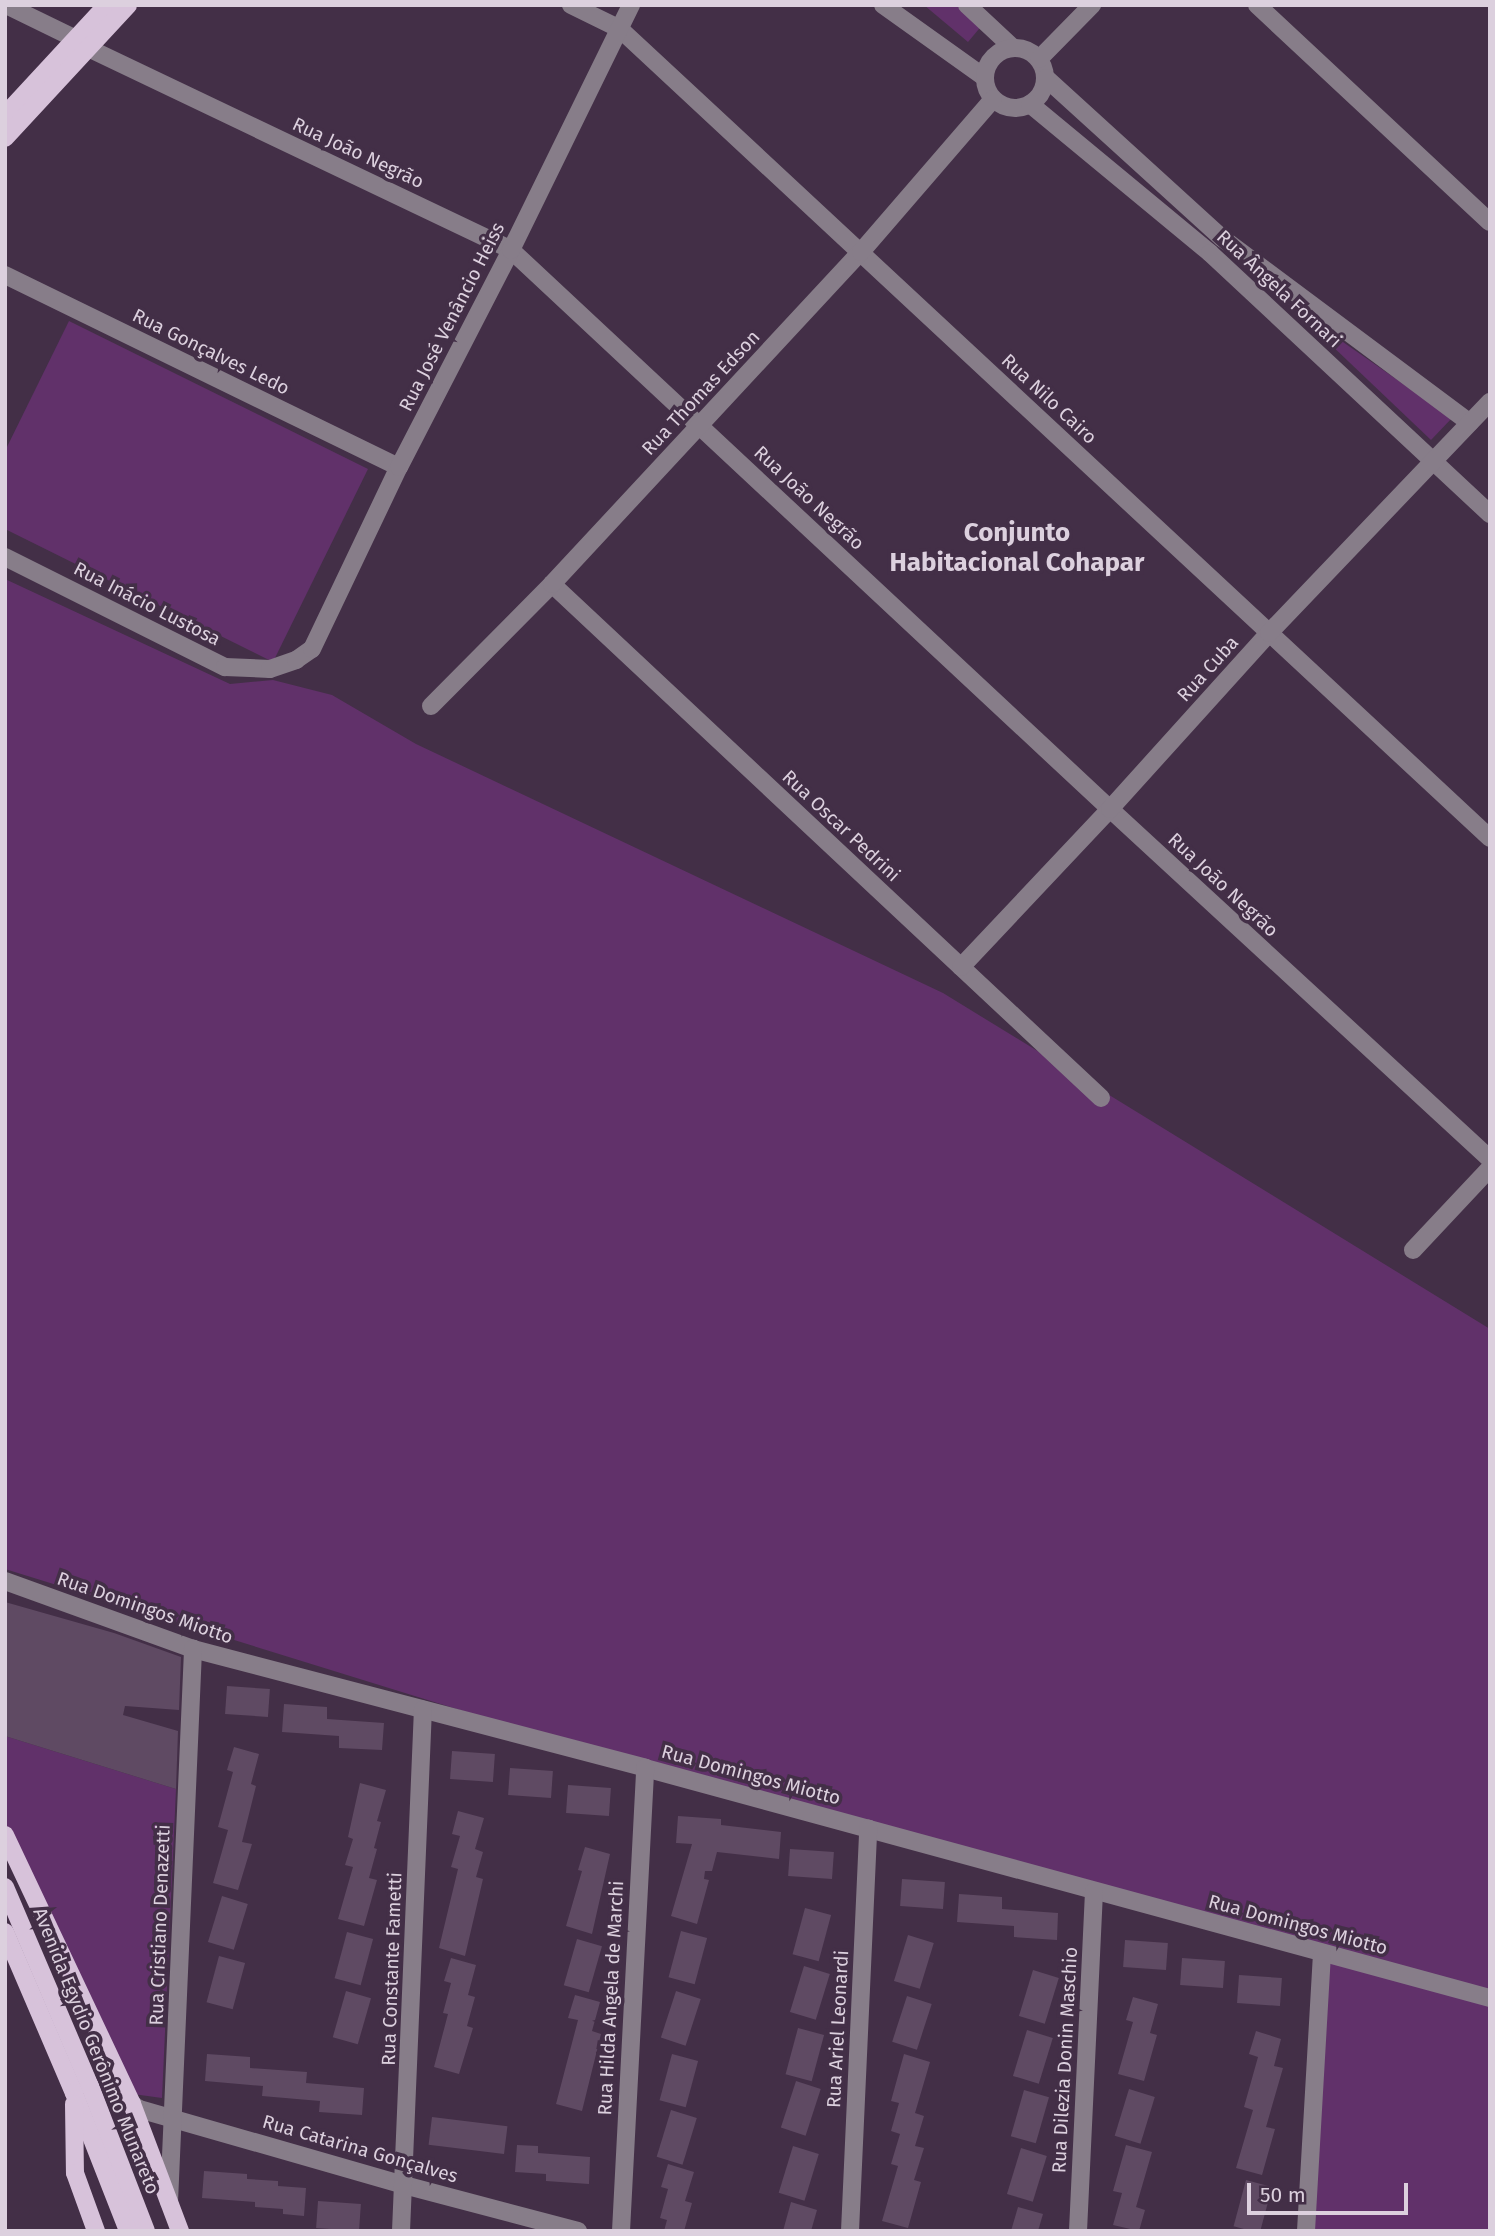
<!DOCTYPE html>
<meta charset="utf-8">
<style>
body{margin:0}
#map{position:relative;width:1495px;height:2236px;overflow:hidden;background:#432f47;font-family:"Fira Sans",sans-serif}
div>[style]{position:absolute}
.green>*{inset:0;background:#61316a}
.building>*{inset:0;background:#5f4a63;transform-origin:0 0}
.minor>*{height:18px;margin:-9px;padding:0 9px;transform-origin:9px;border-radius:9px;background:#877d89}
.minor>.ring{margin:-9px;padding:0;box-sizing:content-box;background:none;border:18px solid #877d89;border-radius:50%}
.major>*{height:18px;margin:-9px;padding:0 9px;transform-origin:9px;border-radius:9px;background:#d7c2da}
span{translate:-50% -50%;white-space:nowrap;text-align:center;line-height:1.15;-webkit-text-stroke:7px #432f47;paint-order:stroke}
.street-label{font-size:19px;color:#dcd0de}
.district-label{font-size:26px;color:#dcd0de;font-weight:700}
.frame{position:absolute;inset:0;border:7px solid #dcd0de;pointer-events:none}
.scale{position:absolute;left:1247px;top:2183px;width:161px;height:32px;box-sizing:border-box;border:4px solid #dcd0de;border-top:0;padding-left:9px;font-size:21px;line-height:24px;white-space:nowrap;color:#dcd0de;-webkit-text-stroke:5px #432f47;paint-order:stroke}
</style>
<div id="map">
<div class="green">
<div style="clip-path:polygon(924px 5px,963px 5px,984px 23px,968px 42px)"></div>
<div style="clip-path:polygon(1287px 303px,1452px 418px,1431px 440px)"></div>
<div style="clip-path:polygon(69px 321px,368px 469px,273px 662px,5px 529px,5px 451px)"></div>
<div style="clip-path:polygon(5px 579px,230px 684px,273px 680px,332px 695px,416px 744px,943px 993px,1490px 1329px,1490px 1996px,644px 1767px,5px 1569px)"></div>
<div style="clip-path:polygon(5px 1736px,176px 1789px,162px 2098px,133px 2094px,5px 1827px)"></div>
<div style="clip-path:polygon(1329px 1960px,1490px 2004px,1490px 2231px,1313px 2231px)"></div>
</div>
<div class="building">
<div style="clip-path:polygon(5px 1602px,114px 1633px,181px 1657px,179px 1710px,125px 1706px,123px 1715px,178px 1731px,176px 1789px,5px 1736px)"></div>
<div style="left:227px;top:1686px;width:43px;height:28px;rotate:4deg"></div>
<div style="clip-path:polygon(284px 1704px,327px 1707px,327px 1719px,384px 1723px,382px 1750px,339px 1748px,339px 1736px,282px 1732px)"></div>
<div style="clip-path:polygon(234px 1747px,259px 1754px,251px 1784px,256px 1786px,242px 1842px,252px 1844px,238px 1890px,213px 1883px,228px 1830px,218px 1827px,233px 1772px,227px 1770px)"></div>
<div style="left:452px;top:1751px;width:43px;height:28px;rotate:4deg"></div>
<div style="left:510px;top:1768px;width:43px;height:27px;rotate:4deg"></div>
<div style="clip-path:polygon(360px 1783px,386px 1790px,377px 1821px,381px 1822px,374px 1848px,377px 1849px,369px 1878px,377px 1880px,364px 1926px,338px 1919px,353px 1867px,345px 1865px,353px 1839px,348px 1837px)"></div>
<div style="left:568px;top:1785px;width:43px;height:28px;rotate:4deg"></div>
<div style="clip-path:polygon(458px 1811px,484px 1818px,475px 1849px,483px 1852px,476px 1877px,483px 1879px,465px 1956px,439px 1948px,458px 1869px,451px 1867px,460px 1836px,452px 1834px)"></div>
<div style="clip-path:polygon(678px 1816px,721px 1819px,721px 1825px,781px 1832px,779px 1859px,717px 1852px,712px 1871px,705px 1871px,704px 1879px,709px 1880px,697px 1924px,671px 1916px,692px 1844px,676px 1843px)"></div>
<div style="clip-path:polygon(585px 1847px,610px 1854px,592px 1934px,566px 1926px,582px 1871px,578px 1870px)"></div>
<div style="left:790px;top:1849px;width:44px;height:27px;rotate:4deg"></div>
<div style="left:902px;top:1879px;width:43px;height:27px;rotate:4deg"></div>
<div style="clip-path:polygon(959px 1894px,1002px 1897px,1002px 1909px,1058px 1913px,1057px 1940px,1014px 1937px,1014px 1926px,957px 1922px)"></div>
<div style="left:222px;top:1896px;width:27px;height:48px;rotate:17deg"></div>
<div style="left:805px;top:1908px;width:27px;height:48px;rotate:15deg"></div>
<div style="left:681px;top:1931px;width:27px;height:48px;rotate:15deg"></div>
<div style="left:347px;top:1932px;width:27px;height:48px;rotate:15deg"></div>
<div style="left:908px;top:1935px;width:27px;height:48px;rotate:17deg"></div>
<div style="left:577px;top:1939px;width:26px;height:48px;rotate:16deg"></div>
<div style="left:1125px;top:1940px;width:43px;height:27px;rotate:4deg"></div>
<div style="left:219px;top:1956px;width:27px;height:48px;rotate:15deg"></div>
<div style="clip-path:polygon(451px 1958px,476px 1965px,468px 1995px,475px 1997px,467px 2026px,473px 2028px,459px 2074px,434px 2067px,448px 2014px,443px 2013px,451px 1983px,444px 1981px)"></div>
<div style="left:1182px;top:1958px;width:43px;height:27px;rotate:4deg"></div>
<div style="left:804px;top:1966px;width:27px;height:48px;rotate:17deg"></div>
<div style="left:1033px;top:1970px;width:27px;height:48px;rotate:17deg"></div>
<div style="left:1239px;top:1975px;width:43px;height:28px;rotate:4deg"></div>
<div style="left:346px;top:1991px;width:26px;height:48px;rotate:16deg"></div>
<div style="left:676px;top:1991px;width:26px;height:49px;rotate:18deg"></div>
<div style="clip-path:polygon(575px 1995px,600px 2002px,592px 2031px,601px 2034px,582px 2111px,556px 2104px,578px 2020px,568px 2018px)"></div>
<div style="left:907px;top:1996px;width:26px;height:48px;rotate:18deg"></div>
<div style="clip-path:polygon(1133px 1997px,1158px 2004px,1150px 2033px,1157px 2035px,1144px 2081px,1118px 2074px,1133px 2022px,1126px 2020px)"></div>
<div style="left:798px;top:2028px;width:27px;height:48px;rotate:15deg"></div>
<div style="left:1027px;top:2030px;width:27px;height:48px;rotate:17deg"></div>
<div style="clip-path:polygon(1256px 2031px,1281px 2039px,1274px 2066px,1283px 2068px,1266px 2127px,1275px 2129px,1262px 2175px,1236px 2168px,1253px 2110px,1244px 2107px,1258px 2057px,1249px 2054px)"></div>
<div style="clip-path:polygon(207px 2054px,250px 2057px,250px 2068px,307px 2072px,306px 2083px,364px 2088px,362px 2115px,319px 2112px,320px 2101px,262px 2096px,263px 2086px,205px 2081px)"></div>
<div style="left:672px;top:2054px;width:27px;height:48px;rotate:15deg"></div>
<div style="clip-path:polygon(904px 2054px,930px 2062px,915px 2113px,924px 2116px,915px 2146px,924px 2148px,914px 2180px,921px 2182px,908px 2228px,882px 2221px,898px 2166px,891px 2164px,900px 2134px,891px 2131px,899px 2103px,891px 2101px)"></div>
<div style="left:796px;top:2081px;width:26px;height:49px;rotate:18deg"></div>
<div style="left:1129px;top:2089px;width:27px;height:49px;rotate:17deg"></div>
<div style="left:1024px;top:2090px;width:26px;height:48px;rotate:16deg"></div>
<div style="left:671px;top:2110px;width:27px;height:49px;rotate:17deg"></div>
<div style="left:432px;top:2117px;width:76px;height:28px;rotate:7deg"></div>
<div style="clip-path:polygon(517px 2145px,538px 2146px,538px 2153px,590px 2157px,589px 2184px,546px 2181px,546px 2174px,515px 2172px)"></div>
<div style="clip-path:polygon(1126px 2145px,1152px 2152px,1136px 2207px,1145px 2210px,1139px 2231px,1113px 2225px,1122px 2193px,1113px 2191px)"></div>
<div style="left:793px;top:2146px;width:27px;height:49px;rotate:17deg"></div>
<div style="left:1021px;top:2148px;width:27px;height:48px;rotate:17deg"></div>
<div style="clip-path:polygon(668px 2164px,694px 2172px,685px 2201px,692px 2203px,684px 2231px,664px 2231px,667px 2220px,660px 2218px,668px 2189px,661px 2187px)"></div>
<div style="clip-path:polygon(204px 2171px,247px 2174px,247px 2179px,278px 2181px,278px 2186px,306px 2188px,304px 2216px,283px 2214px,283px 2209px,255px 2207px,255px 2202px,202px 2198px)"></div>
<div style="left:1246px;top:2180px;width:27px;height:48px;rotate:15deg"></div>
<div style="left:318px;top:2201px;width:43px;height:27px;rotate:4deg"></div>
<div style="clip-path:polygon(791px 2202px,817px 2210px,811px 2231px,783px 2231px)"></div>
<div style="clip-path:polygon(1018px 2207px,1043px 2214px,1038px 2231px,1011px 2231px)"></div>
</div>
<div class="minor">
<div style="left:6px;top:5px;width:78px;rotate:25.9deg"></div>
<div style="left:76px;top:39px;width:15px;rotate:37deg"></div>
<div style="left:88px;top:48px;width:469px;rotate:25.5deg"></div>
<div style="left:511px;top:250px;width:819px;rotate:43.02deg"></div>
<div style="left:1110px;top:809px;width:517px;rotate:42.65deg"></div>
<div style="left:571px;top:5px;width:55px;rotate:26.1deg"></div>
<div style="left:620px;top:29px;width:1188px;rotate:42.92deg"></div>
<div style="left:883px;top:5px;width:124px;rotate:35.5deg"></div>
<div style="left:967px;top:5px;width:62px;rotate:43deg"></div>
<div style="left:1257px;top:5px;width:318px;rotate:43deg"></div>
<div class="ring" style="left:985px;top:48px;width:42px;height:42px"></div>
<div style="left:1039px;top:59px;width:76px;rotate:-45.5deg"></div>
<div style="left:1046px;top:78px;width:238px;rotate:42.3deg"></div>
<div style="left:1222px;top:238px;width:309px;rotate:36.7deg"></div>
<div style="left:1030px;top:104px;width:234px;rotate:39.6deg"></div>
<div style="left:1210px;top:253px;width:383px;rotate:43deg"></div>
<div style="left:5px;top:275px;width:438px;rotate:26deg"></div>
<div style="left:5px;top:557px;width:246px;rotate:26.6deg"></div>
<div style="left:225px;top:667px;width:45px;rotate:2.5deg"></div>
<div style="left:270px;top:669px;width:28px;rotate:-19deg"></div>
<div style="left:296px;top:660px;width:19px;rotate:-35deg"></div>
<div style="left:312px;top:649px;width:202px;rotate:-64.5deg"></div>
<div style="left:399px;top:467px;width:244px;rotate:-62.7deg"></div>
<div style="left:511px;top:250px;width:273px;rotate:-63.9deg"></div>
<div style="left:552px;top:584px;width:752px;rotate:43.11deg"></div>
<div style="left:431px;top:706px;width:172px;rotate:-45.2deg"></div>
<div style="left:552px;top:584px;width:454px;rotate:-47.1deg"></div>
<div style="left:861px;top:252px;width:202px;rotate:-49.2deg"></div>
<div style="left:961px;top:967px;width:217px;rotate:-46.7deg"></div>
<div style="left:1110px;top:809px;width:237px;rotate:-47.9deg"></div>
<div style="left:1269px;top:633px;width:320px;rotate:-46.3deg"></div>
<div style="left:1413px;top:1250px;width:112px;rotate:-46.8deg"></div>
<div style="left:5px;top:1581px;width:200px;rotate:19.9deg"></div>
<div style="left:193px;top:1649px;width:467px;rotate:14.7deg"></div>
<div style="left:645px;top:1768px;width:876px;rotate:15.23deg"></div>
<div style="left:132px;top:2104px;width:9px;rotate:36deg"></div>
<div style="left:139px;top:2109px;width:276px;rotate:16deg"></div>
<div style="left:404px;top:2185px;width:180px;rotate:14.8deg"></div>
<div style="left:169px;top:2202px;width:554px;rotate:-87.51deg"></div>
<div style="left:401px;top:2231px;width:522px;rotate:-87.59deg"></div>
<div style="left:621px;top:2231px;width:464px;rotate:-87deg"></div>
<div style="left:850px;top:2231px;width:403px;rotate:-87.4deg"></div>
<div style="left:1078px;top:2231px;width:340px;rotate:-87.3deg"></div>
<div style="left:1306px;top:2231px;width:278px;rotate:-86.7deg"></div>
</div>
<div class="major">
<div style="left:5px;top:115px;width:150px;rotate:-47.2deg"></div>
<div style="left:5px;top:138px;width:181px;rotate:-47.2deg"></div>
<div style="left:5px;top:1835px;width:297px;rotate:64.7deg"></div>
<div style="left:132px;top:2104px;width:136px;rotate:69.3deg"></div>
<div style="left:5px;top:1887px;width:216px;rotate:66.9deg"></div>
<div style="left:90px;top:2086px;width:155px;rotate:68.9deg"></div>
<div style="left:5px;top:1932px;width:175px;rotate:66.8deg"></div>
<div style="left:74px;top:2093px;width:148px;rotate:68.6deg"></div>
<div style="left:74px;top:2104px;width:69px;rotate:89.2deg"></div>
<div style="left:75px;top:2173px;width:62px;rotate:70.1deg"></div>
</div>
<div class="street-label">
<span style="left:358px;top:153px;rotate:25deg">Rua João Negrão</span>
<span style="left:1279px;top:289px;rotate:43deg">Rua Ângela Fornari</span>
<span style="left:452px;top:317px;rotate:-63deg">Rua José Venâncio Heiss</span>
<span style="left:211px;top:352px;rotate:26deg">Rua Gonçalves Ledo</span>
<span style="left:701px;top:393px;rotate:-47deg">Rua Thomas Edson</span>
<span style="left:1049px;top:399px;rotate:43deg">Rua Nilo Cairo</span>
<span style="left:809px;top:498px;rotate:43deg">Rua João Negrão</span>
<span style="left:147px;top:604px;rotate:27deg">Rua Inácio Lustosa</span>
<span style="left:1208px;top:669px;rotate:-48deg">Rua Cuba</span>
<span style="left:841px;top:826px;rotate:43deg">Rua Oscar Pedrini</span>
<span style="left:1223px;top:885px;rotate:43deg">Rua João Negrão</span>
<span style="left:145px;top:1608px;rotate:19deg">Rua Domingos Miotto</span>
<span style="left:751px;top:1775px;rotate:15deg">Rua Domingos Miotto</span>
<span style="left:160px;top:1925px;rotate:-88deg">Rua Cristiano Denazetti</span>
<span style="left:1298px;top:1925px;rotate:15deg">Rua Domingos Miotto</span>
<span style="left:392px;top:1969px;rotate:-88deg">Rua Constante Fametti</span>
<span style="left:611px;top:1998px;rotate:-87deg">Rua Hilda Angela de Marchi</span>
<span style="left:838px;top:2029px;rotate:-87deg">Rua Ariel Leonardi</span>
<span style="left:96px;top:2051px;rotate:68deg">Avenida Egydio Gerônimo Munareto</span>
<span style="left:1065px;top:2060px;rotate:-87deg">Rua Dilezia Donin Maschio</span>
<span style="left:360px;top:2149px;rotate:16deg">Rua Catarina Gonçalves</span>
</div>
<div class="district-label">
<span style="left:1017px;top:548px">Conjunto<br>Habitacional Cohapar</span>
</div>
<div class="frame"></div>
<div class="scale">50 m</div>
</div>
